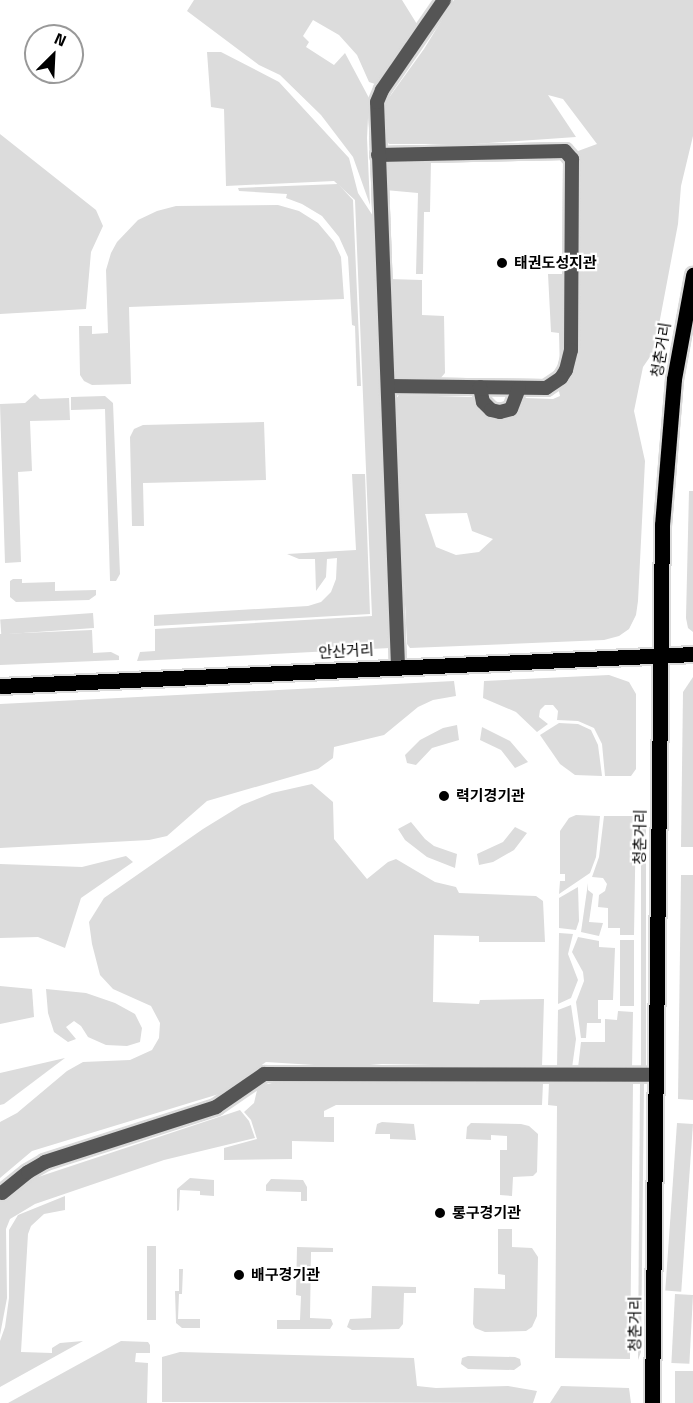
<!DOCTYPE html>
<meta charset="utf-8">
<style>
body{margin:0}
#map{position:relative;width:693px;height:1403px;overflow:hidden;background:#fff;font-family:"Titillium Web","Noto Sans KR",sans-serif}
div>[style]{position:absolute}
.green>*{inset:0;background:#dcdcdc;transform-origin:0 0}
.roads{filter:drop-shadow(2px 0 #dbdbdb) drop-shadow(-2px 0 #dbdbdb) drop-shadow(0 2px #dbdbdb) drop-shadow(0 -2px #dbdbdb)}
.minor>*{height:14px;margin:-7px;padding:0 7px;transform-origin:7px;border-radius:7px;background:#555}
.major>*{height:15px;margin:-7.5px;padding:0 7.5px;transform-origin:7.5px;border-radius:7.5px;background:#000}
.dots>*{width:16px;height:16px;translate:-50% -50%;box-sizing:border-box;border:3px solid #fff;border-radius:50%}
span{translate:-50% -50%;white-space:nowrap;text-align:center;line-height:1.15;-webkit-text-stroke:4.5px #fff;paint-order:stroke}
.poi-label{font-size:15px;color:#000;font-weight:700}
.left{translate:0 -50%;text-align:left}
.street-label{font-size:15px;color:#000}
.north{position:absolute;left:24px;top:24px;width:60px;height:60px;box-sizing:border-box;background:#fff;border:2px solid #999;border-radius:50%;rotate:24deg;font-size:16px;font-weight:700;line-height:24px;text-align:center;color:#000}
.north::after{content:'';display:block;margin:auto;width:21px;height:27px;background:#000;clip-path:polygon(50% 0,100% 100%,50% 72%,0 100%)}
</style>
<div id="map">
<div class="green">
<div style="clip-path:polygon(194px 0,402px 0,420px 29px,386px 68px,375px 84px,369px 82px,357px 55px,339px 35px,313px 20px,303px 36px,309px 42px,306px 47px,334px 65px,345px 53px,369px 98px,367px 138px,370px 205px,353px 157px,321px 115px,280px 75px,259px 65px,187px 11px)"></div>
<div style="clip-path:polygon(evenodd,454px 0,693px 0,693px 136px,681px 186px,678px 224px,654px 351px,643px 367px,634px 411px,645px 461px,638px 601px,636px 615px,629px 629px,619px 636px,604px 640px,410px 648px,407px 644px,395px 400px,399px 395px,473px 397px,484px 413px,502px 419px,519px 411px,525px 398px,553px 399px,560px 396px,558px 387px,566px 380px,575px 262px,578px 151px,597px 144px,563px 99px,548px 95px,576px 137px,474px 144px,389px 144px,384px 138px,382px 117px,385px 103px,424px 49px,454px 0,467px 513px,472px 531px,493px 539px,479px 552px,456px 555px,436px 547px,425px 514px,467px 513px)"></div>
<div style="clip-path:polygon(207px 52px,221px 52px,279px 82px,349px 158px,358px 193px,373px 216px,390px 648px,137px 661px,140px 652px,155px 651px,155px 629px,372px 616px,355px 200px,334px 181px,226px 186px,224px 109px,211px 107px)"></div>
<div style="clip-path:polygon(0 134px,96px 210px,103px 226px,91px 252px,86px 309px,0 314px)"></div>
<div style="clip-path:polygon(431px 160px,430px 212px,424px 212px,423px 274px,416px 274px,418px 193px,385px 190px,385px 164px,386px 161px)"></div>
<div style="clip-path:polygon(338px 184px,353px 200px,361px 386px,357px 386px,355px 326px,352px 325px,348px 257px,339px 237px,322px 216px,302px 204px,286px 198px,287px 194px,239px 191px,238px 188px)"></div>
<div style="clip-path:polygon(278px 205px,299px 211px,318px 223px,334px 242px,341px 257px,344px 299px,129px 307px,131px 384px,92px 385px,84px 381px,80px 375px,79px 326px,92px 326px,92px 334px,108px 333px,106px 270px,111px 253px,117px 242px,138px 220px,157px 211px,176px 206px)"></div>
<div style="clip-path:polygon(548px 274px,566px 274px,565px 354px,560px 374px,559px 333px,551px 332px)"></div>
<div style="clip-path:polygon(389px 279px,422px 280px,422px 315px,444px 316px,445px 373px,439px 380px,397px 380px,394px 377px)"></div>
<div style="clip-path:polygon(35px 394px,40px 399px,69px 398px,70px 420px,30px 421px,32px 471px,18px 472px,21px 562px,5px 563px,0 404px,25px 403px)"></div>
<div style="clip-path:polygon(105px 396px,113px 403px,120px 574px,116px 581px,110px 581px,105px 409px,71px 410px,71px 397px)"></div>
<div style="clip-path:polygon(264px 422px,266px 480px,143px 483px,144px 526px,132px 526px,130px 437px,134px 429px,143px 425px)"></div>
<div style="clip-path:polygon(352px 474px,365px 474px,370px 614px,154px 626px,154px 615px,308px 606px,321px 602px,331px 592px,336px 579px,337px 558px,327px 559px,326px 577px,316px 591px,315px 559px,299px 559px,287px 554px,356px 550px)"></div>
<div style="clip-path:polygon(689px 491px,693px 491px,693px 632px,688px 628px,686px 618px)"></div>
<div style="clip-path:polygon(13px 579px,22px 579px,22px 583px,55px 582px,55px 591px,96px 590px,96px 595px,89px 600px,16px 602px,10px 597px,10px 581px)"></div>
<div style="left:93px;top:613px;width:15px;height:93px;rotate:86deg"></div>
<div style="clip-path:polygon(92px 630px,93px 653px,111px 652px,119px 656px,119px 660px,0 665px,0 634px)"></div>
<div style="clip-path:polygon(609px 675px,629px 682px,636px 694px,636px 769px,631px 776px,605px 776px,602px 744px,594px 728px,578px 721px,557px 720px,558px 711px,553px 705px,545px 705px,540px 710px,539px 717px,548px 724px,537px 732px,516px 712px,483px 698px,484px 681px)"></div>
<div style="clip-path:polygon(693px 677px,693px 847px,681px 847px,683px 692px)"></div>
<div style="clip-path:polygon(454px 681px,456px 696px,433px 700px,418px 707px,384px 735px,334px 747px,333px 758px,318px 769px,207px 801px,167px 836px,149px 840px,0 848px,0 704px)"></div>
<div style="clip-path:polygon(559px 723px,578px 724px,591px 730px,598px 745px,602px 776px,575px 775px,560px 764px,540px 735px)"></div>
<div style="clip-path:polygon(457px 725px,459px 740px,432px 748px,416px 765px,407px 763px,405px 755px,420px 740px,443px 728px)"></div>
<div style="clip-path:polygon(482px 727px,510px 741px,528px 762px,515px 768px,501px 750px,480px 740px)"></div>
<div style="clip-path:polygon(312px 784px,333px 802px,334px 839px,367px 879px,388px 862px,396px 859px,435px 882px,456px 887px,459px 893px,536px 896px,543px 901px,545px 942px,479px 942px,479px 936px,434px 935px,433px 1002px,479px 1004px,480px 1000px,544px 999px,542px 1067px,382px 1064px,346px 1067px,266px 1062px,219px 1094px,32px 1151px,0 1178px,0 1122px,17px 1113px,67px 1071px,83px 1062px,130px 1060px,152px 1050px,159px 1038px,160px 1023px,151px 1006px,113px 989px,100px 975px,92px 944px,89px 922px,104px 898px,203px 829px,242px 805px,272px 793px)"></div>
<div style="clip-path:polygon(576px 815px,600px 816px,596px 857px,590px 873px,559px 894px,560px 881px,565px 881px,565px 874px,560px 874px,560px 831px,569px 818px)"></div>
<div style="clip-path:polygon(604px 816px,636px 816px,634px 935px,620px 935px,620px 928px,608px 928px,608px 908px,598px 907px,599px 895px,605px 891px,607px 884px,603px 878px,592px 877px,599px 857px)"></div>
<div style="clip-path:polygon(411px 822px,425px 839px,434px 846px,457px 854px,455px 868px,427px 857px,405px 840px,398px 829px)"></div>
<div style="clip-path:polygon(515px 827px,527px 833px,514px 850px,493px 862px,479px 865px,477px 854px,503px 842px)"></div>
<div style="left:641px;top:827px;width:5px;height:240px"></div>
<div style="clip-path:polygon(126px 856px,133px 862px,81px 898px,65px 948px,38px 937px,0 938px,0 864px,82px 867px)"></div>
<div style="clip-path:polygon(681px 875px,693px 875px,693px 1100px,678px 1099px)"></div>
<div style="clip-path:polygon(588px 883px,588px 890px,593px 894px,589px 922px,603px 923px,599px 936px,581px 932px)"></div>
<div style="clip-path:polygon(578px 887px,579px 921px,576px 930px,559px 928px,559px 898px)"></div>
<div style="clip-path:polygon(559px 933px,573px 934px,568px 954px,578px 980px,571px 998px,558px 1004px)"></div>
<div style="clip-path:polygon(578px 937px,599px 941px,599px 947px,615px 948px,613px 1000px,598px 1000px,598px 1019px,601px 1019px,601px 1023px,587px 1023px,586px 1038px,581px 1038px,576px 1002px,584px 981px,583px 972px,572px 952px)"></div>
<div style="left:620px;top:940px;width:14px;height:66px"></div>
<div style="clip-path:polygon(0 986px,32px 989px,34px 1017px,0 1024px)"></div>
<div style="clip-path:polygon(46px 989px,86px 993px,115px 1003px,135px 1014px,142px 1028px,140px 1042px,127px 1046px,106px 1045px,88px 1037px,81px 1026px,74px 1021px,66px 1027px,76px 1039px,68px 1042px,54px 1032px,48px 1013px)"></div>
<div style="clip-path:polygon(571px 1005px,576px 1039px,572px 1068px,557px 1068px,558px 1010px)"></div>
<div style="clip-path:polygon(618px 1011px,633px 1012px,632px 1069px,578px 1068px,581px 1042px,605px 1042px,605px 1019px,617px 1020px)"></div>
<div style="clip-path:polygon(65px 1058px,4px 1104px,0 1105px,0 1073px)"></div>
<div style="clip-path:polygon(633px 1082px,630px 1359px,555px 1358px,557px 1106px,548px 1105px,549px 1083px)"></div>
<div style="clip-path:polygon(640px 1082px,644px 1083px,641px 1352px,638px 1360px)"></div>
<div style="clip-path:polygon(272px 1083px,543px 1083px,542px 1105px,336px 1105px,324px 1111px,324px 1117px,334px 1117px,334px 1142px,292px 1141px,292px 1159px,224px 1160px,224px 1148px,257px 1139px,251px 1120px,244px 1112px,254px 1103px,258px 1086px)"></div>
<div style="clip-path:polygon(240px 1110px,249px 1121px,255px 1138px,164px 1160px,35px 1204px,10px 1219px,6px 1229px,7px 1298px,0 1335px,0 1194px,7px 1200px,35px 1178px)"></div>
<div style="clip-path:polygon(382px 1122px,414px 1124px,416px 1140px,390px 1139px,390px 1134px,375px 1134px,377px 1124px)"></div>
<div style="clip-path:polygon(471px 1123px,521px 1124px,529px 1126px,538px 1134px,537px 1172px,533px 1176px,513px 1177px,512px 1196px,500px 1195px,500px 1150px,507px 1150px,507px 1136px,491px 1135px,491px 1140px,466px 1139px,467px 1127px)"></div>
<div style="left:677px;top:1123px;width:16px;height:168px;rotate:4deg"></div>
<div style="clip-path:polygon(190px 1178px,214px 1180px,214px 1196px,200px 1195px,200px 1191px,180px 1190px,179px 1210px,177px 1211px,177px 1189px)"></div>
<div style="clip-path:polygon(271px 1179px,303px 1180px,307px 1187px,307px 1201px,301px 1201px,301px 1192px,266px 1191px,266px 1185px)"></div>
<div style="clip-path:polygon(65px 1196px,65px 1210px,44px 1214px,31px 1226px,28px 1234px,21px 1352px,52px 1353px,52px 1348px,60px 1343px,83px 1341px,0 1387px,0 1341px,5px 1327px,9px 1298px,9px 1230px,18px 1215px)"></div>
<div style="clip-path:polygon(498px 1229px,512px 1229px,512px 1247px,532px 1248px,538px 1257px,537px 1316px,532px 1327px,526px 1331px,485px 1332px,475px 1328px,473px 1324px,474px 1288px,505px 1289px,505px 1275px,498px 1274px)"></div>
<div style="left:147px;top:1246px;width:9px;height:74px"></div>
<div style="clip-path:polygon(297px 1247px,333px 1248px,333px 1252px,311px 1252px,310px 1318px,331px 1319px,333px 1324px,330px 1329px,277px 1329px,277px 1320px,300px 1320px,301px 1296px,296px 1295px)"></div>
<div style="clip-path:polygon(179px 1269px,183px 1269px,182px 1294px,179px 1294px,178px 1319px,200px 1319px,200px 1328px,182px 1328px,176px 1323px,175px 1291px,179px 1291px)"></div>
<div style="clip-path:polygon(372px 1286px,416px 1287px,416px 1293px,404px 1293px,403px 1324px,399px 1329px,352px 1330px,347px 1327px,350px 1319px,371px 1318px)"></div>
<div style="left:675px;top:1294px;width:18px;height:69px;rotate:3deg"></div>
<div style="clip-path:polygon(121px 1341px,148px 1342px,150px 1345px,150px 1353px,136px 1353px,135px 1362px,148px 1363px,147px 1403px,8px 1403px)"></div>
<div style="clip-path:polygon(180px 1352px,414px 1358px,417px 1386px,436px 1388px,508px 1386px,537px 1391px,533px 1403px,162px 1402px,162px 1357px)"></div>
<div style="clip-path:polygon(468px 1356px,515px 1357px,520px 1359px,521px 1365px,514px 1370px,468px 1369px,461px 1364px,462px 1358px)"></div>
<div style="left:675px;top:1371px;width:18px;height:32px"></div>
<div style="clip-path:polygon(561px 1386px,629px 1388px,631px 1403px,550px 1403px)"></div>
</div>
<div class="roads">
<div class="minor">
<div style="left:378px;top:155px;width:187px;rotate:-1.2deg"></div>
<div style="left:565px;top:151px;width:11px;rotate:49deg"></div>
<div style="left:572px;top:159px;width:191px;rotate:90.3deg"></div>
<div style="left:571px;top:350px;width:21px;rotate:104deg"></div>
<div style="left:566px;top:370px;width:9px;rotate:122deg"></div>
<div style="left:561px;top:378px;width:18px;rotate:146deg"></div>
<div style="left:546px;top:388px;width:158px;rotate:-179.3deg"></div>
<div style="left:480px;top:387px;width:15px;rotate:79deg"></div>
<div style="left:483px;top:402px;width:11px;rotate:45deg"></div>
<div style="left:491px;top:410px;width:9px;rotate:13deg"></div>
<div style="left:500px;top:412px;width:11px;rotate:-15deg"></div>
<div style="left:511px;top:409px;width:22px;rotate:-69deg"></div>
<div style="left:398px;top:666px;width:564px;rotate:-92.13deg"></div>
<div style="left:377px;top:102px;width:13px;rotate:-67deg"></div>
<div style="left:382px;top:90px;width:109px;rotate:-55.4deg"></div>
<div style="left:2px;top:1193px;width:33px;rotate:-39deg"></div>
<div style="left:28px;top:1172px;width:20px;rotate:-30deg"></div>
<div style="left:45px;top:1162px;width:180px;rotate:-17.8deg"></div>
<div style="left:216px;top:1107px;width:58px;rotate:-34.5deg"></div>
<div style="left:264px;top:1074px;width:391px;rotate:0.1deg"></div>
</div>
<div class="major">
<div style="left:0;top:686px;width:694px;rotate:-2.64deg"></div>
<div style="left:652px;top:1403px;width:878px;rotate:-89.35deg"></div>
<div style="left:662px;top:525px;width:146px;rotate:-85.3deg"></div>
<div style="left:674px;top:379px;width:106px;rotate:-79.6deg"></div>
</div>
</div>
<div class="dots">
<div style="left:502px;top:263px;background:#000"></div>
<div style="left:444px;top:796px;background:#000"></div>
<div style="left:440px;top:1213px;background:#000"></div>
<div style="left:239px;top:1275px;background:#000"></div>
</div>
<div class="poi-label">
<span class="left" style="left:514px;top:263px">태권도성지관</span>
<span class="left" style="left:456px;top:796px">력기경기관</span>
<span class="left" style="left:452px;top:1213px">롱구경기관</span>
<span class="left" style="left:251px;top:1275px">배구경기관</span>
</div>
<div class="street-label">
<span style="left:661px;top:350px;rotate:-81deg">청춘거리</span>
<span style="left:346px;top:651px;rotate:-3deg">안산거리</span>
<span style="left:640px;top:837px;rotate:-89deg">청춘거리</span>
<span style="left:635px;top:1324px;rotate:-90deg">청춘거리</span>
</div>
<div class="north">N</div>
</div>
